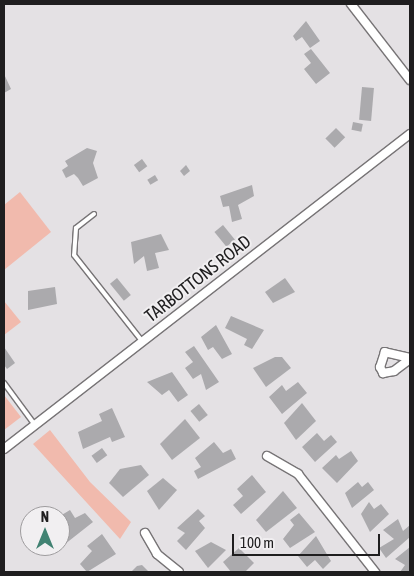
<!DOCTYPE html>
<style>
body{margin:0}
#map{position:relative;width:414px;height:576px;overflow:hidden;background:#e4e1e4;font-family:"Asap Condensed",sans-serif}
div>[style]{position:absolute}
.green>*{inset:0;background:#f1baad}
.building>*{inset:0;background:#abaaad;transform-origin:0 0}
.roads{filter:drop-shadow(1px 0 #777476) drop-shadow(-1px 0 #777476) drop-shadow(0 1px #777476) drop-shadow(0 -1px #777476)}
.service>*{height:4px;margin:-2px;padding:0 2px;transform-origin:2px;border-radius:2px;background:#fff}
.minor>*{height:8px;margin:-4px;padding:0 4px;transform-origin:4px;border-radius:4px;background:#fff}
span{translate:-50% -50%;white-space:nowrap;text-align:center;line-height:1.15;-webkit-text-stroke:4px #f1eff1;paint-order:stroke}
.street-label{font-size:18px;color:#1f1e1f}
.frame{position:absolute;inset:0;border:5px solid #1f1e1f;pointer-events:none}
.north{position:absolute;left:20px;top:506px;width:50px;height:50px;box-sizing:border-box;background:#f1eff1;border:1px solid #9d9b9d;border-radius:50%;rotate:0deg;font-size:14px;font-weight:700;line-height:20px;text-align:center;color:#1f1e1f}
.north::after{content:'';display:block;margin:auto;width:18px;height:22px;background:#418272;clip-path:polygon(50% 0,100% 100%,50% 72%,0 100%)}
.scale{position:absolute;left:232px;top:534px;width:148px;height:22px;box-sizing:border-box;border:2px solid #1f1e1f;border-top:0;padding-left:6px;font-size:15px;line-height:18px;white-space:nowrap;color:#1f1e1f;-webkit-text-stroke:4px #f1eff1;paint-order:stroke}
</style>
<div id="map">
<div class="green">
<div style="clip-path:polygon(20px 192px,51px 232px,4px 270px,4px 205px)"></div>
<div style="clip-path:polygon(4px 301px,21px 322px,4px 335px)"></div>
<div style="clip-path:polygon(4px 395px,21px 417px,4px 430px)"></div>
<div style="clip-path:polygon(50px 430px,90px 482px,131px 522px,120px 539px,33px 444px)"></div>
</div>
<div class="building">
<div style="clip-path:polygon(306px 21px,320px 41px,310px 48px,302px 37px,296px 41px,293px 36px)"></div>
<div style="clip-path:polygon(311px 49px,330px 73px,316px 84px,304px 69px,311px 63px,304px 54px)"></div>
<div style="clip-path:polygon(4px 74px,11px 89px,4px 93px)"></div>
<div style="left:362px;top:87px;width:12px;height:33px;rotate:5deg"></div>
<div style="left:353px;top:122px;width:10px;height:8px;rotate:11deg"></div>
<div style="left:336px;top:128px;width:13px;height:15px;rotate:45deg"></div>
<div style="clip-path:polygon(87px 148px,97px 151px,93px 163px,98px 178px,83px 186px,78px 178px,74px 174px,66px 178px,62px 170px,68px 166px,65px 161px)"></div>
<div style="left:142px;top:159px;width:9px;height:10px;rotate:54deg"></div>
<div style="clip-path:polygon(186px 165px,190px 171px,184px 176px,180px 171px)"></div>
<div style="left:155px;top:175px;width:6px;height:9px;rotate:59deg"></div>
<div style="clip-path:polygon(252px 185px,254px 196px,238px 205px,242px 219px,232px 222px,229px 206px,223px 207px,220px 196px)"></div>
<div style="left:223px;top:225px;width:19px;height:11px;rotate:51deg"></div>
<div style="clip-path:polygon(161px 234px,169px 250px,155px 253px,159px 268px,147px 271px,144px 256px,134px 264px,131px 242px)"></div>
<div style="left:117px;top:278px;width:22px;height:9px;rotate:51deg"></div>
<div style="clip-path:polygon(285px 278px,295px 292px,273px 303px,265px 292px)"></div>
<div style="clip-path:polygon(55px 287px,57px 304px,28px 310px,28px 291px)"></div>
<div style="clip-path:polygon(231px 316px,264px 330px,252px 349px,244px 345px,247px 339px,225px 328px)"></div>
<div style="clip-path:polygon(216px 325px,232px 354px,222px 359px,213px 347px,208px 350px,201px 337px)"></div>
<div style="clip-path:polygon(194px 346px,219px 382px,206px 390px,201px 374px,193px 379px,185px 368px,193px 362px,185px 352px)"></div>
<div style="clip-path:polygon(4px 347px,15px 363px,7px 369px,4px 365px)"></div>
<div style="clip-path:polygon(275px 357px,282px 357px,291px 368px,266px 387px,253px 368px)"></div>
<div style="clip-path:polygon(172px 372px,188px 395px,178px 402px,169px 390px,162px 395px,147px 382px)"></div>
<div style="clip-path:polygon(298px 382px,307px 393px,282px 414px,269px 397px,282px 385px,286px 391px)"></div>
<div style="clip-path:polygon(302px 403px,316px 421px,296px 440px,284px 423px)"></div>
<div style="left:199px;top:404px;width:14px;height:11px;rotate:51deg"></div>
<div style="clip-path:polygon(112px 408px,125px 437px,112px 442px,110px 437px,83px 449px,78px 432px,102px 421px,99px 414px)"></div>
<div style="clip-path:polygon(185px 419px,200px 438px,172px 460px,160px 444px)"></div>
<div style="clip-path:polygon(317px 433px,324px 441px,331px 435px,337px 442px,315px 462px,302px 447px)"></div>
<div style="clip-path:polygon(214px 442px,223px 453px,231px 449px,236px 459px,198px 479px,194px 471px,201px 467px,195px 458px)"></div>
<div style="left:102px;top:448px;width:9px;height:13px;rotate:54deg"></div>
<div style="clip-path:polygon(351px 451px,358px 461px,337px 483px,322px 468px,336px 455px,339px 459px)"></div>
<div style="clip-path:polygon(141px 465px,149px 475px,123px 497px,109px 483px,120px 469px)"></div>
<div style="clip-path:polygon(252px 475px,266px 492px,241px 514px,233px 505px,243px 496px,237px 489px)"></div>
<div style="clip-path:polygon(163px 478px,177px 490px,159px 510px,147px 491px)"></div>
<div style="clip-path:polygon(358px 482px,362px 487px,368px 482px,374px 490px,352px 508px,345px 493px)"></div>
<div style="clip-path:polygon(283px 491px,297px 508px,266px 532px,256px 520px)"></div>
<div style="clip-path:polygon(369px 502px,374px 509px,381px 504px,389px 514px,370px 532px,361px 514px)"></div>
<div style="clip-path:polygon(198px 509px,205px 516px,199px 521px,205px 528px,186px 550px,177px 541px,185px 533px,177px 528px)"></div>
<div style="clip-path:polygon(70px 510px,75px 518px,85px 513px,93px 522px,60px 548px,60px 516px)"></div>
<div style="clip-path:polygon(299px 513px,315px 532px,290px 548px,283px 539px,294px 525px,290px 520px)"></div>
<div style="clip-path:polygon(398px 519px,403px 531px,410px 525px,410px 537px,386px 558px,379px 548px,394px 539px,383px 530px)"></div>
<div style="clip-path:polygon(102px 534px,116px 554px,87px 572px,80px 564px,92px 551px,87px 546px)"></div>
<div style="clip-path:polygon(316px 536px,331px 561px,323px 569px,315px 560px,307px 567px,298px 556px)"></div>
<div style="clip-path:polygon(211px 542px,226px 550px,208px 568px,195px 551px)"></div>
<div style="clip-path:polygon(410px 547px,410px 572px,400px 572px,405px 565px,395px 559px)"></div>
<div style="clip-path:polygon(239px 548px,254px 563px,245px 572px,231px 572px,223px 562px)"></div>
<div style="clip-path:polygon(142px 565px,149px 572px,131px 572px,137px 566px)"></div>
</div>
<div class="roads">
<div class="service">
<div style="left:94px;top:214px;width:23px;rotate:142deg"></div>
<div style="left:76px;top:228px;width:27px;rotate:94deg"></div>
<div style="left:74px;top:255px;width:110px;rotate:51.7deg"></div>
<div style="left:4px;top:383px;width:52px;rotate:53.6deg"></div>
</div>
<div class="minor">
<div style="left:351px;top:4px;width:96px;rotate:52.2deg"></div>
<div style="left:410px;top:358px;width:26px;rotate:-167deg"></div>
<div style="left:385px;top:352px;width:16px;rotate:108deg"></div>
<div style="left:380px;top:367px;width:7px;rotate:63deg"></div>
<div style="left:383px;top:373px;width:11px;rotate:-10deg"></div>
<div style="left:394px;top:371px;width:20px;rotate:-37deg"></div>
<div style="left:4px;top:449px;width:514px;rotate:-37.81deg"></div>
<div style="left:267px;top:456px;width:36px;rotate:30deg"></div>
<div style="left:298px;top:474px;width:125px;rotate:51.8deg"></div>
<div style="left:145px;top:533px;width:24px;rotate:60deg"></div>
<div style="left:157px;top:554px;width:28px;rotate:39deg"></div>
</div>
</div>
<div class="street-label">
<span style="left:198px;top:279px;rotate:-38deg">TARBOTTONS ROAD</span>
</div>
<div class="frame"></div>
<div class="north">N</div>
<div class="scale">100 m</div>
</div>
